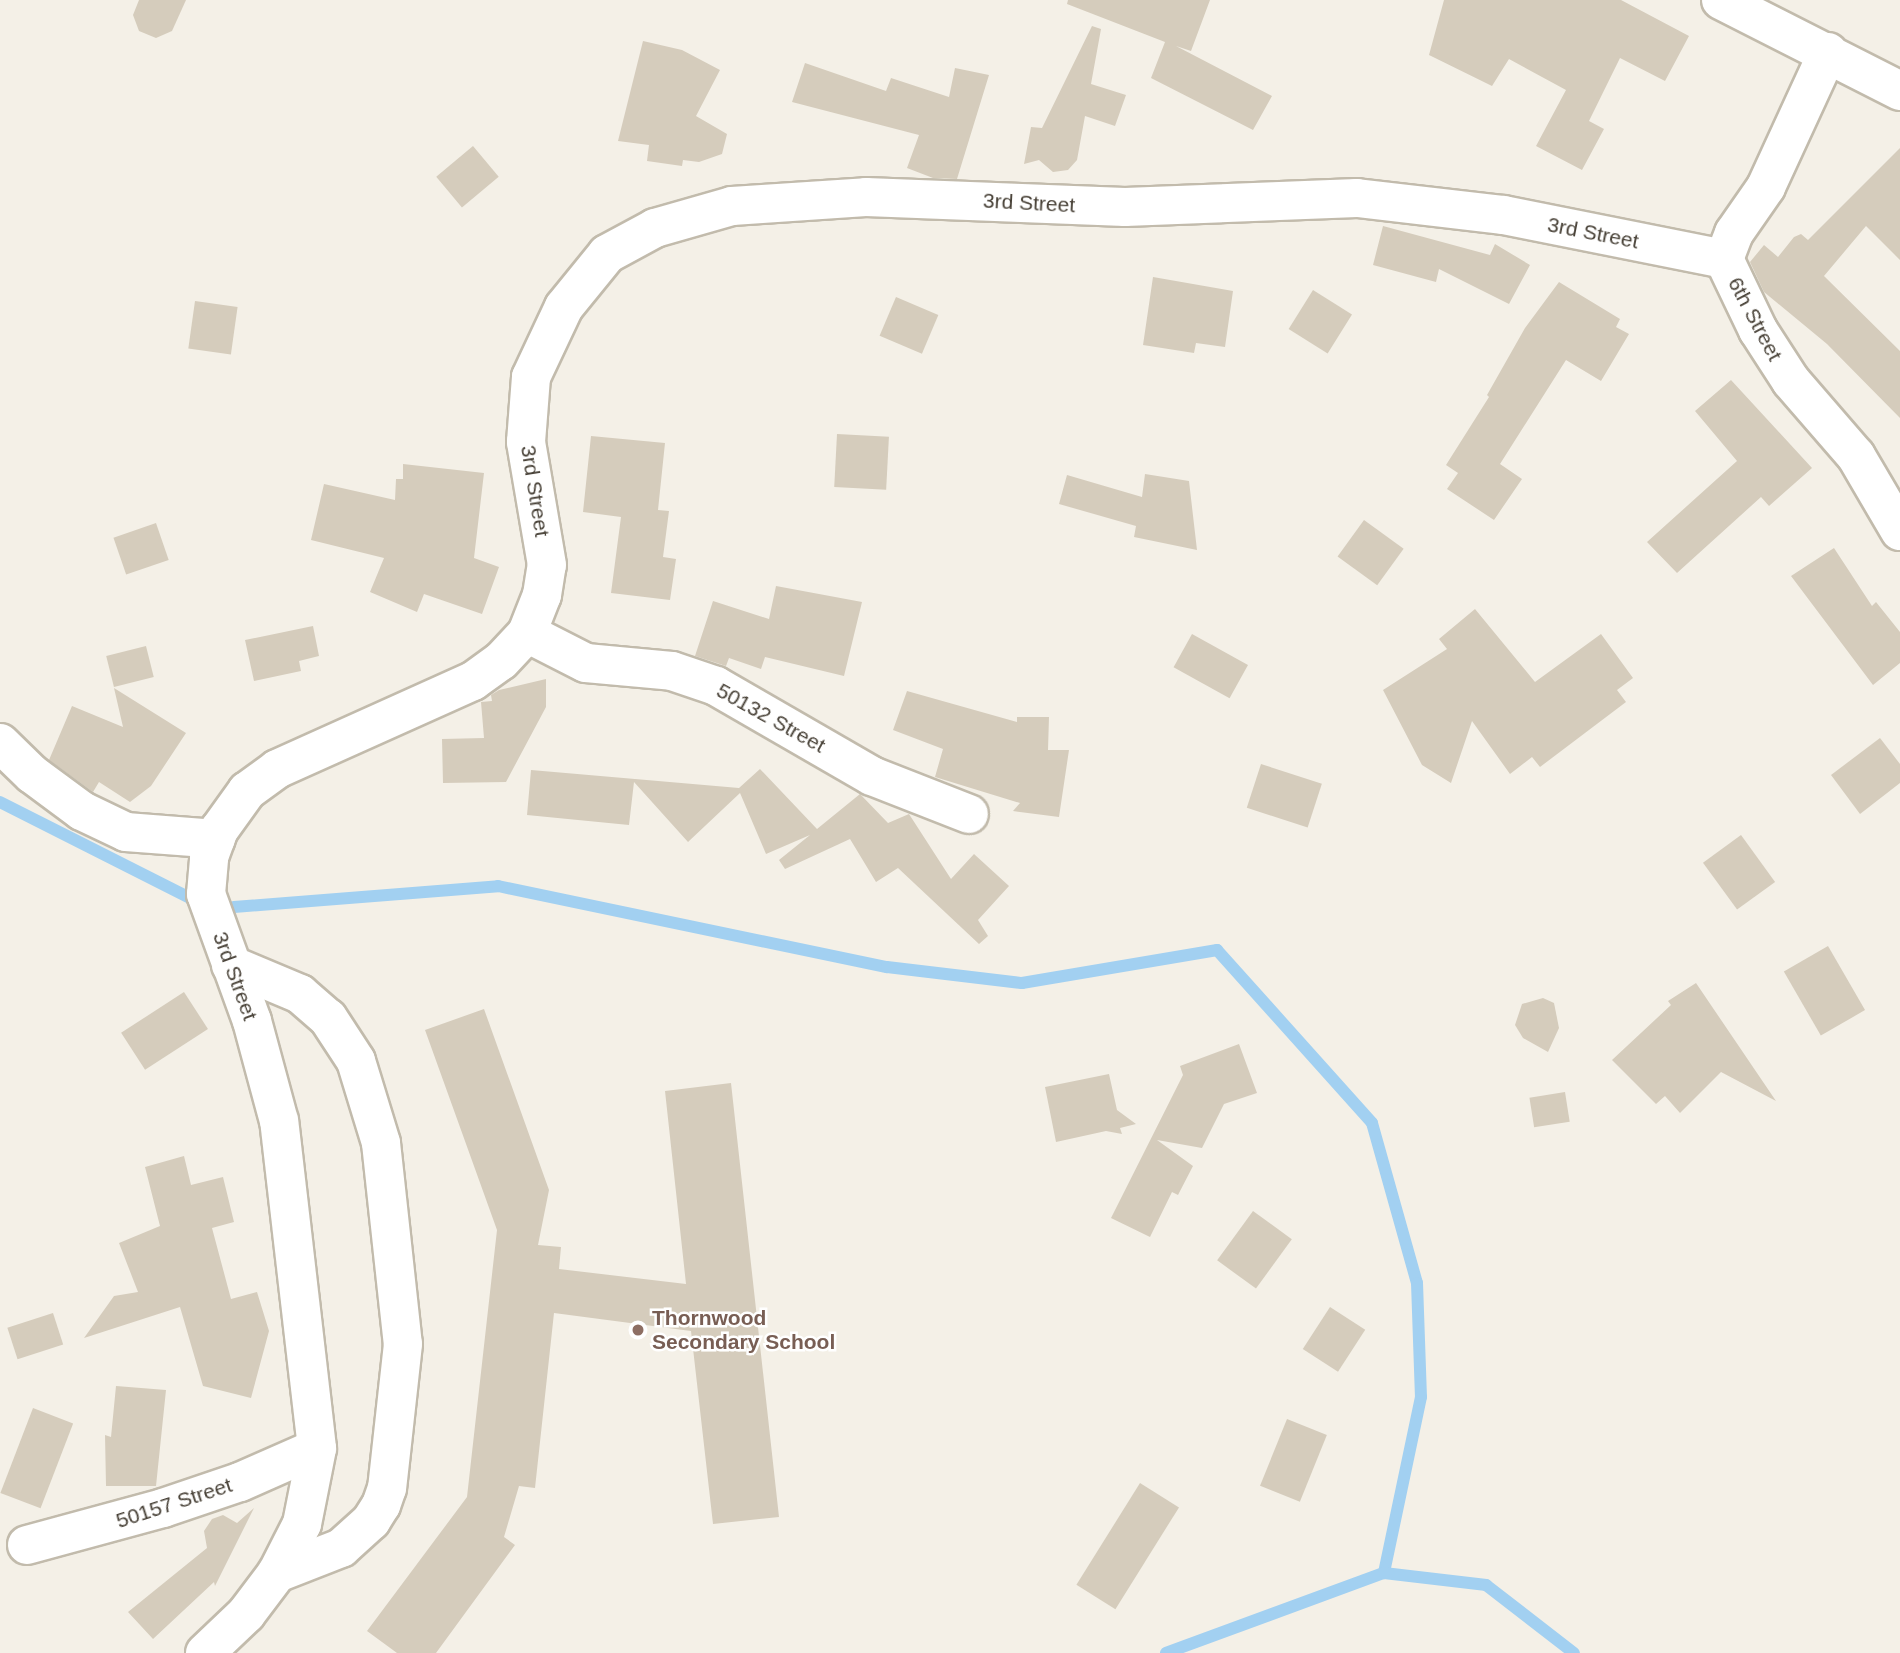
<!DOCTYPE html>
<style>
body{margin:0}
#map{position:relative;width:1900px;height:1653px;overflow:hidden;background:#f4f0e7;font-family:Arial,sans-serif}
div>[style]{position:absolute}
.stream>*{height:12px;margin:-6px;padding:0 6px;transform-origin:6px;border-radius:6px;background:#a2d0f1}
.building>*{inset:0;background:#d5ccbc;transform-origin:0 0}
.roads{filter:drop-shadow(2px 0 #c2bbac) drop-shadow(-2px 0 #c2bbac) drop-shadow(0 2px #c2bbac) drop-shadow(0 -2px #c2bbac)}
.minor>*{height:38px;margin:-19px;padding:0 19px;transform-origin:19px;border-radius:19px;background:#fff}
.dots>*{width:19px;height:19px;translate:-50% -50%;box-sizing:border-box;border:4px solid #fff;border-radius:50%}
span{translate:-50% -50%;white-space:nowrap;text-align:center;line-height:1.15;-webkit-text-stroke:5px #fff;paint-order:stroke}
.street-label{font-size:21px;color:#474036}
.education-label{font-size:21px;color:#785e54;font-weight:700}
.left{translate:0 -50%;text-align:left}
</style>
<div id="map">
<div class="stream">
<div style="left:0;top:802px;width:217px;rotate:26.8deg"></div>
<div style="left:234px;top:907px;width:265px;rotate:-4.5deg"></div>
<div style="left:498px;top:886px;width:397px;rotate:11.8deg"></div>
<div style="left:887px;top:967px;width:136px;rotate:6.8deg"></div>
<div style="left:1022px;top:983px;width:198px;rotate:-9.6deg"></div>
<div style="left:1217px;top:950px;width:232px;rotate:48.1deg"></div>
<div style="left:1372px;top:1123px;width:166px;rotate:74.3deg"></div>
<div style="left:1417px;top:1283px;width:114px;rotate:88deg"></div>
<div style="left:1421px;top:1397px;width:180px;rotate:101.9deg"></div>
<div style="left:1166px;top:1653px;width:232px;rotate:-20.2deg"></div>
<div style="left:1384px;top:1573px;width:103px;rotate:6.7deg"></div>
<div style="left:1486px;top:1585px;width:111px;rotate:37.7deg"></div>
</div>
<div class="building">
<div style="clip-path:polygon(139px 0,186px 0,172px 31px,156px 38px,139px 31px,133px 15px)"></div>
<div style="clip-path:polygon(1068px 0,1210px 0,1191px 51px,1176px 46px,1272px 96px,1253px 130px,1151px 78px,1165px 42px,1067px 4px)"></div>
<div style="clip-path:polygon(1444px 0,1621px 0,1689px 36px,1665px 81px,1620px 58px,1589px 121px,1604px 129px,1582px 170px,1536px 146px,1566px 90px,1509px 59px,1492px 86px,1429px 55px)"></div>
<div style="clip-path:polygon(1092px 26px,1101px 29px,1091px 84px,1126px 95px,1115px 126px,1085px 116px,1077px 160px,1068px 170px,1053px 172px,1039px 160px,1024px 164px,1031px 127px,1042px 128px)"></div>
<div style="clip-path:polygon(643px 41px,682px 50px,720px 70px,696px 116px,727px 134px,722px 154px,699px 162px,683px 160px,682px 166px,647px 161px,649px 145px,618px 141px)"></div>
<div style="clip-path:polygon(805px 63px,886px 91px,891px 78px,949px 97px,955px 68px,989px 75px,957px 179px,933px 178px,907px 168px,919px 135px,792px 102px)"></div>
<div style="left:473px;top:146px;width:40px;height:48px;rotate:50deg"></div>
<div style="clip-path:polygon(1900px 148px,1900px 260px,1866px 226px,1824px 276px,1900px 351px,1900px 418px,1827px 344px,1764px 292px,1750px 262px,1764px 245px,1778px 257px,1794px 237px,1801px 234px,1808px 240px)"></div>
<div style="clip-path:polygon(1383px 226px,1490px 255px,1495px 244px,1530px 265px,1509px 304px,1439px 269px,1436px 282px,1373px 265px)"></div>
<div style="clip-path:polygon(1153px 277px,1233px 291px,1225px 347px,1196px 343px,1194px 353px,1143px 345px)"></div>
<div style="clip-path:polygon(1559px 282px,1620px 319px,1616px 327px,1629px 334px,1601px 381px,1566px 360px,1500px 464px,1522px 479px,1494px 520px,1447px 489px,1458px 473px,1446px 465px,1489px 397px,1487px 395px,1525px 328px)"></div>
<div style="left:1313px;top:290px;width:46px;height:46px;rotate:32deg"></div>
<div style="left:896px;top:297px;width:46px;height:42px;rotate:23deg"></div>
<div style="left:195px;top:301px;width:43px;height:48px;rotate:8deg"></div>
<div style="clip-path:polygon(1731px 380px,1812px 468px,1769px 506px,1761px 497px,1677px 573px,1647px 542px,1737px 461px,1695px 411px)"></div>
<div style="left:837px;top:434px;width:52px;height:53px;rotate:3deg"></div>
<div style="clip-path:polygon(591px 436px,665px 443px,658px 510px,669px 511px,663px 557px,676px 559px,670px 600px,611px 593px,621px 517px,583px 512px)"></div>
<div style="clip-path:polygon(403px 464px,484px 473px,474px 558px,499px 567px,482px 614px,424px 594px,417px 612px,370px 592px,384px 558px,311px 540px,324px 484px,395px 500px,396px 479px,403px 479px)"></div>
<div style="clip-path:polygon(1145px 474px,1189px 481px,1197px 550px,1134px 537px,1136px 526px,1059px 504px,1067px 475px,1142px 497px)"></div>
<div style="left:1364px;top:520px;width:49px;height:45px;rotate:36deg"></div>
<div style="left:156px;top:523px;width:39px;height:45px;rotate:71deg"></div>
<div style="clip-path:polygon(1834px 548px,1872px 606px,1876px 602px,1900px 632px,1900px 663px,1873px 685px,1791px 576px)"></div>
<div style="clip-path:polygon(776px 586px,862px 602px,844px 676px,765px 657px,761px 669px,729px 658px,726px 666px,695px 656px,713px 601px,769px 619px)"></div>
<div style="clip-path:polygon(1475px 609px,1535px 682px,1601px 634px,1633px 678px,1617px 690px,1626px 702px,1540px 767px,1532px 757px,1510px 774px,1472px 721px,1451px 783px,1422px 765px,1383px 690px,1447px 649px,1439px 639px)"></div>
<div style="clip-path:polygon(313px 626px,319px 656px,299px 661px,301px 671px,254px 681px,245px 640px)"></div>
<div style="left:1192px;top:634px;width:64px;height:38px;rotate:29deg"></div>
<div style="left:146px;top:646px;width:32px;height:41px;rotate:76deg"></div>
<div style="clip-path:polygon(546px 679px,546px 707px,506px 782px,443px 783px,442px 739px,484px 738px,481px 702px,492px 701px,491px 695px,499px 690px)"></div>
<div style="clip-path:polygon(114px 688px,186px 733px,151px 786px,130px 802px,99px 782px,93px 792px,49px 760px,72px 706px,123px 727px)"></div>
<div style="clip-path:polygon(907px 691px,1017px 722px,1017px 717px,1049px 717px,1048px 750px,1069px 750px,1059px 817px,1013px 811px,1020px 803px,935px 777px,943px 749px,893px 730px)"></div>
<div style="clip-path:polygon(1880px 738px,1900px 764px,1900px 783px,1860px 814px,1831px 775px)"></div>
<div style="left:1261px;top:764px;width:64px;height:46px;rotate:18deg"></div>
<div style="clip-path:polygon(760px 769px,817px 829px,860px 794px,888px 823px,909px 814px,951px 879px,974px 854px,1009px 886px,978px 920px,988px 936px,979px 944px,898px 868px,876px 882px,850px 839px,785px 869px,779px 860px,810px 835px,766px 854px,740px 793px,688px 842px,634px 782px,629px 825px,527px 815px,531px 770px,739px 788px)"></div>
<div style="left:1741px;top:835px;width:58px;height:47px;rotate:54deg"></div>
<div style="left:1828px;top:946px;width:74px;height:51px;rotate:60deg"></div>
<div style="clip-path:polygon(1696px 983px,1776px 1101px,1721px 1072px,1680px 1113px,1665px 1096px,1656px 1104px,1612px 1060px,1671px 1005px,1668px 1001px)"></div>
<div style="left:184px;top:992px;width:44px;height:75px;rotate:57deg"></div>
<div style="clip-path:polygon(1543px 998px,1554px 1003px,1559px 1028px,1548px 1052px,1523px 1038px,1515px 1025px,1522px 1004px)"></div>
<div style="clip-path:polygon(484px 1009px,549px 1190px,538px 1245px,561px 1247px,559px 1269px,686px 1284px,665px 1091px,731px 1083px,779px 1517px,713px 1524px,691px 1331px,554px 1313px,535px 1488px,519px 1486px,504px 1537px,515px 1545px,436px 1653px,397px 1653px,367px 1631px,467px 1497px,497px 1230px,425px 1030px)"></div>
<div style="clip-path:polygon(1239px 1044px,1257px 1093px,1224px 1104px,1202px 1148px,1157px 1140px,1193px 1166px,1178px 1195px,1172px 1192px,1150px 1237px,1111px 1218px,1183px 1075px,1180px 1066px)"></div>
<div style="clip-path:polygon(1109px 1074px,1117px 1110px,1136px 1124px,1120px 1128px,1122px 1134px,1106px 1131px,1056px 1142px,1045px 1087px)"></div>
<div style="left:1565px;top:1092px;width:30px;height:36px;rotate:81deg"></div>
<div style="clip-path:polygon(184px 1156px,191px 1185px,223px 1177px,234px 1222px,212px 1228px,231px 1299px,257px 1292px,269px 1331px,251px 1398px,203px 1386px,180px 1307px,84px 1338px,114px 1296px,138px 1292px,119px 1243px,160px 1226px,145px 1167px)"></div>
<div style="left:1253px;top:1211px;width:48px;height:61px;rotate:36deg"></div>
<div style="left:1330px;top:1307px;width:42px;height:50px;rotate:33deg"></div>
<div style="left:53px;top:1313px;width:33px;height:48px;rotate:72deg"></div>
<div style="clip-path:polygon(116px 1386px,166px 1390px,156px 1486px,106px 1486px,105px 1435px,111px 1437px)"></div>
<div style="left:33px;top:1408px;width:43px;height:91px;rotate:21deg"></div>
<div style="left:1287px;top:1419px;width:43px;height:72px;rotate:22deg"></div>
<div style="left:1140px;top:1483px;width:46px;height:120px;rotate:32deg"></div>
<div style="clip-path:polygon(254px 1508px,215px 1586px,214px 1582px,153px 1639px,128px 1612px,207px 1548px,204px 1531px,212px 1519px,223px 1515px,237px 1523px)"></div>
</div>
<div class="roads">
<div class="minor">
<div style="left:1721px;top:0;width:201px;rotate:26.9deg"></div>
<div style="left:1828px;top:52px;width:149px;rotate:114.7deg"></div>
<div style="left:1766px;top:187px;width:56px;rotate:124.8deg"></div>
<div style="left:1734px;top:233px;width:28px;rotate:111deg"></div>
<div style="left:1724px;top:259px;width:79px;rotate:64.4deg"></div>
<div style="left:1758px;top:330px;width:61px;rotate:57.1deg"></div>
<div style="left:1791px;top:381px;width:99px;rotate:49.1deg"></div>
<div style="left:1856px;top:456px;width:87px;rotate:59.6deg"></div>
<div style="left:527px;top:633px;width:66px;rotate:27deg"></div>
<div style="left:586px;top:663px;width:86px;rotate:5.3deg"></div>
<div style="left:672px;top:671px;width:46px;rotate:18.8deg"></div>
<div style="left:716px;top:686px;width:180px;rotate:30deg"></div>
<div style="left:872px;top:776px;width:104px;rotate:21.4deg"></div>
<div style="left:0;top:743px;width:45px;rotate:44.1deg"></div>
<div style="left:32px;top:774px;width:62px;rotate:36.5deg"></div>
<div style="left:82px;top:811px;width:49px;rotate:25.5deg"></div>
<div style="left:126px;top:832px;width:90px;rotate:4.4deg"></div>
<div style="left:231px;top:965px;width:75px;rotate:22.8deg"></div>
<div style="left:300px;top:994px;width:37px;rotate:41deg"></div>
<div style="left:328px;top:1018px;width:51px;rotate:56.9deg"></div>
<div style="left:356px;top:1061px;width:86px;rotate:73deg"></div>
<div style="left:381px;top:1143px;width:202px;rotate:83.8deg"></div>
<div style="left:403px;top:1344px;width:145px;rotate:96.3deg"></div>
<div style="left:387px;top:1488px;width:18px;rotate:109deg"></div>
<div style="left:381px;top:1505px;width:19px;rotate:122deg"></div>
<div style="left:371px;top:1521px;width:40px;rotate:138deg"></div>
<div style="left:341px;top:1548px;width:69px;rotate:158.7deg"></div>
<div style="left:27px;top:1545px;width:141px;rotate:-15.2deg"></div>
<div style="left:163px;top:1508px;width:81px;rotate:-18.7deg"></div>
<div style="left:240px;top:1482px;width:84px;rotate:-23.8deg"></div>
<div style="left:205px;top:1653px;width:57px;rotate:-43.6deg"></div>
<div style="left:246px;top:1614px;width:51px;rotate:-52.9deg"></div>
<div style="left:277px;top:1573px;width:55px;rotate:-63deg"></div>
<div style="left:302px;top:1524px;width:77px;rotate:-78.8deg"></div>
<div style="left:317px;top:1448px;width:329px;rotate:-96.6deg"></div>
<div style="left:279px;top:1121px;width:104px;rotate:-105.1deg"></div>
<div style="left:252px;top:1021px;width:135px;rotate:-109.9deg"></div>
<div style="left:206px;top:894px;width:37px;rotate:-85deg"></div>
<div style="left:209px;top:857px;width:29px;rotate:-70deg"></div>
<div style="left:219px;top:830px;width:48px;rotate:-54.3deg"></div>
<div style="left:247px;top:791px;width:37px;rotate:-36deg"></div>
<div style="left:277px;top:769px;width:215px;rotate:-24.2deg"></div>
<div style="left:473px;top:681px;width:34px;rotate:-36deg"></div>
<div style="left:501px;top:661px;width:38px;rotate:-47deg"></div>
<div style="left:527px;top:633px;width:41px;rotate:-68.5deg"></div>
<div style="left:542px;top:595px;width:30px;rotate:-81deg"></div>
<div style="left:547px;top:565px;width:125px;rotate:-99.7deg"></div>
<div style="left:526px;top:442px;width:65px;rotate:-85.6deg"></div>
<div style="left:531px;top:377px;width:77px;rotate:-64.8deg"></div>
<div style="left:564px;top:307px;width:68px;rotate:-50.9deg"></div>
<div style="left:607px;top:254px;width:55px;rotate:-28.4deg"></div>
<div style="left:655px;top:228px;width:80px;rotate:-15.9deg"></div>
<div style="left:732px;top:206px;width:134px;rotate:-3.8deg"></div>
<div style="left:866px;top:197px;width:259px;rotate:2.2deg"></div>
<div style="left:1125px;top:207px;width:232px;rotate:-2.2deg"></div>
<div style="left:1357px;top:198px;width:148px;rotate:6.6deg"></div>
<div style="left:1504px;top:215px;width:224px;rotate:11.3deg"></div>
</div>
</div>
<div class="dots">
<div style="left:638px;top:1330px;background:#8d6e63"></div>
</div>
<div class="street-label">
<span style="left:1029px;top:203px;rotate:3deg">3rd Street</span>
<span style="left:1593px;top:233px;rotate:11deg">3rd Street</span>
<span style="left:1755px;top:319px;rotate:62deg">6th Street</span>
<span style="left:535px;top:491px;rotate:81deg">3rd Street</span>
<span style="left:771px;top:718px;rotate:29deg">50132 Street</span>
<span style="left:235px;top:976px;rotate:70deg">3rd Street</span>
<span style="left:174px;top:1503px;rotate:-18deg">50157 Street</span>
</div>
<div class="education-label">
<span class="left" style="left:652px;top:1330px">Thornwood<br>Secondary School</span>
</div>
</div>
